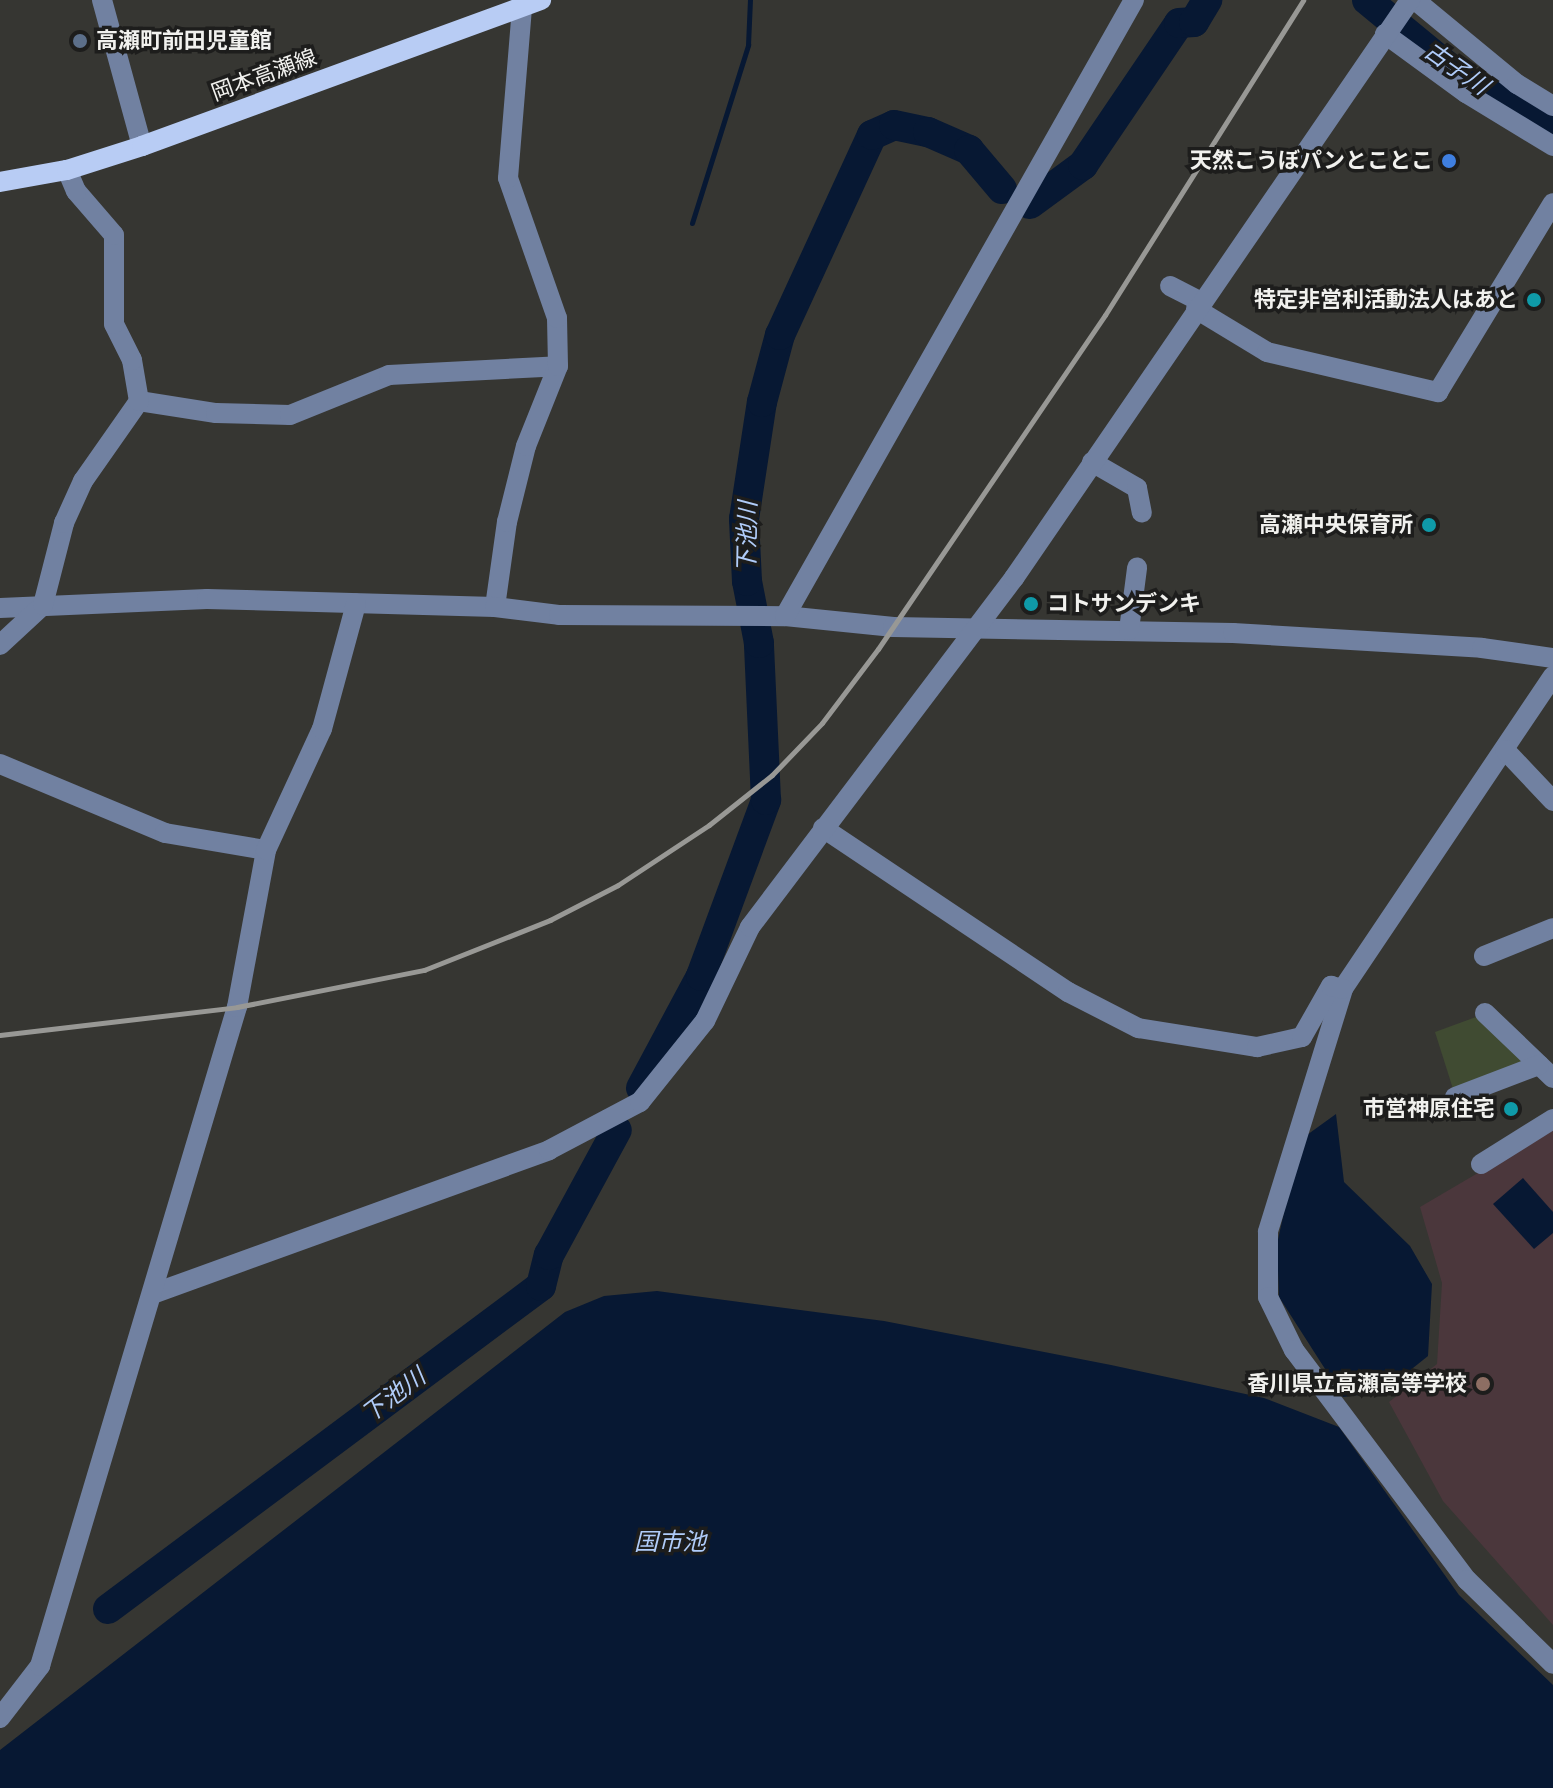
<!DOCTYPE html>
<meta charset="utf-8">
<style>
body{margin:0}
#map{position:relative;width:1553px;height:1788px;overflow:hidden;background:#363632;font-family:"Fira Sans","Noto Sans JP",sans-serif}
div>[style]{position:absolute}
.education>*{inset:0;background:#4b373c}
.green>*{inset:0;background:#404b32}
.water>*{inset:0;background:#071833}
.stream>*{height:5px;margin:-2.5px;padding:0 2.5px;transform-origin:2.5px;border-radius:2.5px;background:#071833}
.river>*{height:30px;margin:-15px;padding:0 15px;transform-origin:15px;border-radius:15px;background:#071833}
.minor>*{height:20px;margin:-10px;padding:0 10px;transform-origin:10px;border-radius:10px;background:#7181a1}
.major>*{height:20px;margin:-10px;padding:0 10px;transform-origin:10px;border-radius:10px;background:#b8ccf4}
.rail>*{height:5px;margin:-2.5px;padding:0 2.5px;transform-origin:2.5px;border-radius:2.5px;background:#989895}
.dots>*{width:22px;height:22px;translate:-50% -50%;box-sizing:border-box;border:4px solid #1d1d1c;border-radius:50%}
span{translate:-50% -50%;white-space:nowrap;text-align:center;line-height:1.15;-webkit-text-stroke:7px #1d1d1c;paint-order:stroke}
.poi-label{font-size:22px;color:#f1f1ee;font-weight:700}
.left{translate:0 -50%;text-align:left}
.right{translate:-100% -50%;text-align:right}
.street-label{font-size:22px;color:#f1f1ee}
.water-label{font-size:24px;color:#b0ccf9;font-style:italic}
</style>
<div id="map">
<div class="education">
<div style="clip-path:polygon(1553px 1129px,1553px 1625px,1443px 1501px,1389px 1402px,1437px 1364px,1442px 1283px,1420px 1207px)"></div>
</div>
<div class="green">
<div style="clip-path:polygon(1476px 1017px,1528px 1064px,1454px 1092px,1435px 1032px)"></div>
</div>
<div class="water">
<div style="clip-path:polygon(1336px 1114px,1344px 1182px,1410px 1246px,1432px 1284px,1428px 1356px,1383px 1392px,1343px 1397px,1279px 1297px,1277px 1244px,1300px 1140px)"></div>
<div style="clip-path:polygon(1523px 1178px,1553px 1212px,1553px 1233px,1534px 1249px,1493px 1204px)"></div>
<div style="clip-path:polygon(657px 1291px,884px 1321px,1111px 1365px,1264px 1398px,1339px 1427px,1459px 1595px,1553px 1685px,1553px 1788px,0 1788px,0 1750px,565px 1312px,604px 1296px)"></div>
</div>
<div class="stream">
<div style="left:692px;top:223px;width:187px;rotate:-72.5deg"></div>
<div style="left:748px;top:45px;width:45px;rotate:-87.5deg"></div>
</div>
<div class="river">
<div style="left:1367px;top:0;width:126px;rotate:39.5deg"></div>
<div style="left:1464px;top:80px;width:101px;rotate:28.3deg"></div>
<div style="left:1030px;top:204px;width:66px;rotate:-36.3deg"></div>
<div style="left:1083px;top:165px;width:171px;rotate:-55.9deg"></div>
<div style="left:1179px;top:23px;width:15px;rotate:-4deg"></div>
<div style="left:1194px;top:22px;width:26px;rotate:-59deg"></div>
<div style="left:641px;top:1088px;width:127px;rotate:-61.8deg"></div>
<div style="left:701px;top:976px;width:188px;rotate:-69.7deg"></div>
<div style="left:766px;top:800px;width:157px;rotate:-92.6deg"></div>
<div style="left:759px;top:643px;width:63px;rotate:-101deg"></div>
<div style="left:747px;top:581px;width:62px;rotate:-92.8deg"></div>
<div style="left:744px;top:519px;width:118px;rotate:-81.3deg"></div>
<div style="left:762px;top:402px;width:69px;rotate:-75deg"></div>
<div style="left:780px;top:335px;width:220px;rotate:-65.3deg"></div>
<div style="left:872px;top:135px;width:24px;rotate:-24deg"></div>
<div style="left:894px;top:125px;width:35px;rotate:12deg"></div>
<div style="left:928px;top:132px;width:45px;rotate:23.7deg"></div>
<div style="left:969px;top:150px;width:51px;rotate:49.8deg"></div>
<div style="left:108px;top:1609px;width:540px;rotate:-36.72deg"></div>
<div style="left:541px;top:1286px;width:32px;rotate:-76deg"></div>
<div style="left:549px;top:1255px;width:142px;rotate:-61.5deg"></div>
</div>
<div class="minor">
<div style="left:102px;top:0;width:151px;rotate:74.7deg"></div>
<div style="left:1415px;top:0;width:132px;rotate:39.5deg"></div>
<div style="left:1517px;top:84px;width:42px;rotate:31.4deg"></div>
<div style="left:1385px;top:34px;width:100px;rotate:36.1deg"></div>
<div style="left:1466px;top:93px;width:102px;rotate:31.3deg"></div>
<div style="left:1170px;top:286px;width:36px;rotate:27deg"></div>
<div style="left:1196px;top:309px;width:83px;rotate:31.2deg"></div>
<div style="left:1267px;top:352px;width:176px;rotate:13.2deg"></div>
<div style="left:1438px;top:392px;width:221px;rotate:-58.7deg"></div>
<div style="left:139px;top:401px;width:78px;rotate:8.9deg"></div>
<div style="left:216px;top:413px;width:74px;rotate:1.5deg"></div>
<div style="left:290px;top:415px;width:107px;rotate:-22deg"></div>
<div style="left:389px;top:375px;width:169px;rotate:-3deg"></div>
<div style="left:1092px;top:462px;width:52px;rotate:30deg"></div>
<div style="left:1137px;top:488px;width:25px;rotate:79deg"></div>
<div style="left:495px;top:607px;width:86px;rotate:-82deg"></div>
<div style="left:507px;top:522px;width:78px;rotate:-76deg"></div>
<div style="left:526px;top:446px;width:86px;rotate:-68.2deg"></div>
<div style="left:558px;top:366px;width:48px;rotate:-91.2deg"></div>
<div style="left:557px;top:318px;width:148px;rotate:-109.3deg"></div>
<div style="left:508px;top:178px;width:171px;rotate:-85.3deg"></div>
<div style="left:0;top:608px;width:207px;rotate:-2.5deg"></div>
<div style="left:207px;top:599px;width:288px;rotate:1.6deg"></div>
<div style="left:495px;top:607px;width:64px;rotate:7.1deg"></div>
<div style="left:559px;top:615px;width:226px;rotate:0.3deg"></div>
<div style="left:785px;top:616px;width:109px;rotate:5.8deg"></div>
<div style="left:893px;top:627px;width:340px;rotate:1deg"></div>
<div style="left:1233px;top:633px;width:249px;rotate:3.4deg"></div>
<div style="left:1482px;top:648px;width:72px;rotate:8deg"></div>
<div style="left:785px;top:616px;width:708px;rotate:-60.47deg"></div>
<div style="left:1129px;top:630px;width:63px;rotate:-82.6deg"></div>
<div style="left:0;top:645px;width:59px;rotate:-42.9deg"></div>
<div style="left:43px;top:605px;width:85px;rotate:-75.6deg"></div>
<div style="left:64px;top:523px;width:46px;rotate:-65.7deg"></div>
<div style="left:83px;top:481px;width:98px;rotate:-55deg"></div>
<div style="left:139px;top:401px;width:42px;rotate:-99.7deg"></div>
<div style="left:132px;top:360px;width:40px;rotate:-116.6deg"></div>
<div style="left:114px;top:324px;width:89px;rotate:-90deg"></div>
<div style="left:114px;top:235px;width:58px;rotate:-130.8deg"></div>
<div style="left:76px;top:191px;width:23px;rotate:-113deg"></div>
<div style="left:1553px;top:676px;width:377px;rotate:123.9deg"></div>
<div style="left:1343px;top:989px;width:254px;rotate:107.2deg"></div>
<div style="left:1268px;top:1232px;width:65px;rotate:90deg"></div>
<div style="left:1268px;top:1297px;width:59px;rotate:63.9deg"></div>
<div style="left:1294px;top:1350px;width:288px;rotate:53.1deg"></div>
<div style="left:1467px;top:1580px;width:120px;rotate:44.3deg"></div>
<div style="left:1505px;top:750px;width:70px;rotate:46.7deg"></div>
<div style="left:0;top:764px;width:179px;rotate:22.7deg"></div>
<div style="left:165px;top:833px;width:102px;rotate:9.6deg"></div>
<div style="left:823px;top:828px;width:295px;rotate:33.8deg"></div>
<div style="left:1068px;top:992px;width:79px;rotate:27.2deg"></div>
<div style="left:1138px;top:1028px;width:121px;rotate:9.1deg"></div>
<div style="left:1257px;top:1047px;width:46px;rotate:-12.5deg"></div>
<div style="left:1302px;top:1037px;width:59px;rotate:-60.4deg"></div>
<div style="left:1331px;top:986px;width:12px;rotate:14deg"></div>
<div style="left:1484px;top:956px;width:74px;rotate:-22.1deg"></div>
<div style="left:1485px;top:1013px;width:94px;rotate:43.7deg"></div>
<div style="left:1455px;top:1097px;width:90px;rotate:-20.9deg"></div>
<div style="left:1481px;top:1164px;width:85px;rotate:-32deg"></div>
<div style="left:155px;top:1293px;width:419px;rotate:-19.9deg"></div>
<div style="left:549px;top:1150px;width:103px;rotate:-27.8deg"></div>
<div style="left:640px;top:1102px;width:104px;rotate:-51.3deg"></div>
<div style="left:705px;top:1021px;width:104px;rotate:-64.4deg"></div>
<div style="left:750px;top:927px;width:438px;rotate:-52.9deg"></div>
<div style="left:1014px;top:578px;width:701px;rotate:-55.58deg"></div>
<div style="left:0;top:1718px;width:66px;rotate:-52.4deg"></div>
<div style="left:40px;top:1666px;width:688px;rotate:-73.36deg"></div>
<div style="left:237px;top:1007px;width:160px;rotate:-79.5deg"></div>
<div style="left:266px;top:850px;width:133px;rotate:-65.2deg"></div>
<div style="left:322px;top:729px;width:130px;rotate:-74.8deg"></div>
</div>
<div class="major">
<div style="left:0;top:182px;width:68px;rotate:-10.2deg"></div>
<div style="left:67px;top:170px;width:79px;rotate:-17.7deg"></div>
<div style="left:142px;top:146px;width:425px;rotate:-20.1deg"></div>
</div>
<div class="rail">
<div style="left:0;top:1035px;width:239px;rotate:-6.7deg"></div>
<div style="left:237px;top:1007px;width:191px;rotate:-11.2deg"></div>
<div style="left:424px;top:970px;width:136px;rotate:-21.6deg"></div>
<div style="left:550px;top:920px;width:76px;rotate:-27.2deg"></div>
<div style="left:618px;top:885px;width:109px;rotate:-33.4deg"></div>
<div style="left:709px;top:825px;width:80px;rotate:-38.4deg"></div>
<div style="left:772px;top:775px;width:72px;rotate:-46.1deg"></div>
<div style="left:822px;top:723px;width:93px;rotate:-52.9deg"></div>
<div style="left:878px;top:649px;width:404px;rotate:-55.8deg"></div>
<div style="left:1105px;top:315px;width:372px;rotate:-57.8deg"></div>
</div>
<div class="dots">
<div style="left:80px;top:41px;background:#5c6f8a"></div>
<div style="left:1449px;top:161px;background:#3f7fe0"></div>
<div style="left:1534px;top:300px;background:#0f9aa8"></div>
<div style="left:1429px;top:525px;background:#0f9aa8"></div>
<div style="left:1031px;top:604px;background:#0f9aa8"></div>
<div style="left:1511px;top:1109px;background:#0f9aa8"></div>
<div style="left:1483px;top:1384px;background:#8d6e63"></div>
</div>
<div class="poi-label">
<span class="left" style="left:96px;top:41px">高瀬町前田児童館</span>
<span class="right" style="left:1433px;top:161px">天然こうぼパンとことこ</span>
<span class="right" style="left:1518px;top:300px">特定非営利活動法人はあと</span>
<span class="right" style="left:1413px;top:525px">高瀬中央保育所</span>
<span class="left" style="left:1047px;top:604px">コトサンデンキ</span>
<span class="right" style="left:1495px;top:1109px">市営神原住宅</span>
<span class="right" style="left:1467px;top:1384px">香川県立高瀬高等学校</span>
</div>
<div class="street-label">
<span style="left:264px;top:75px;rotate:-20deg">岡本高瀬線</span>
</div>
<div class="water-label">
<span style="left:1456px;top:69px;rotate:35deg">古子川</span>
<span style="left:748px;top:537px;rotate:-89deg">下池川</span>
<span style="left:394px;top:1396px;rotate:-37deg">下池川</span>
<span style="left:670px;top:1543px">国市池</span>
</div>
</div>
